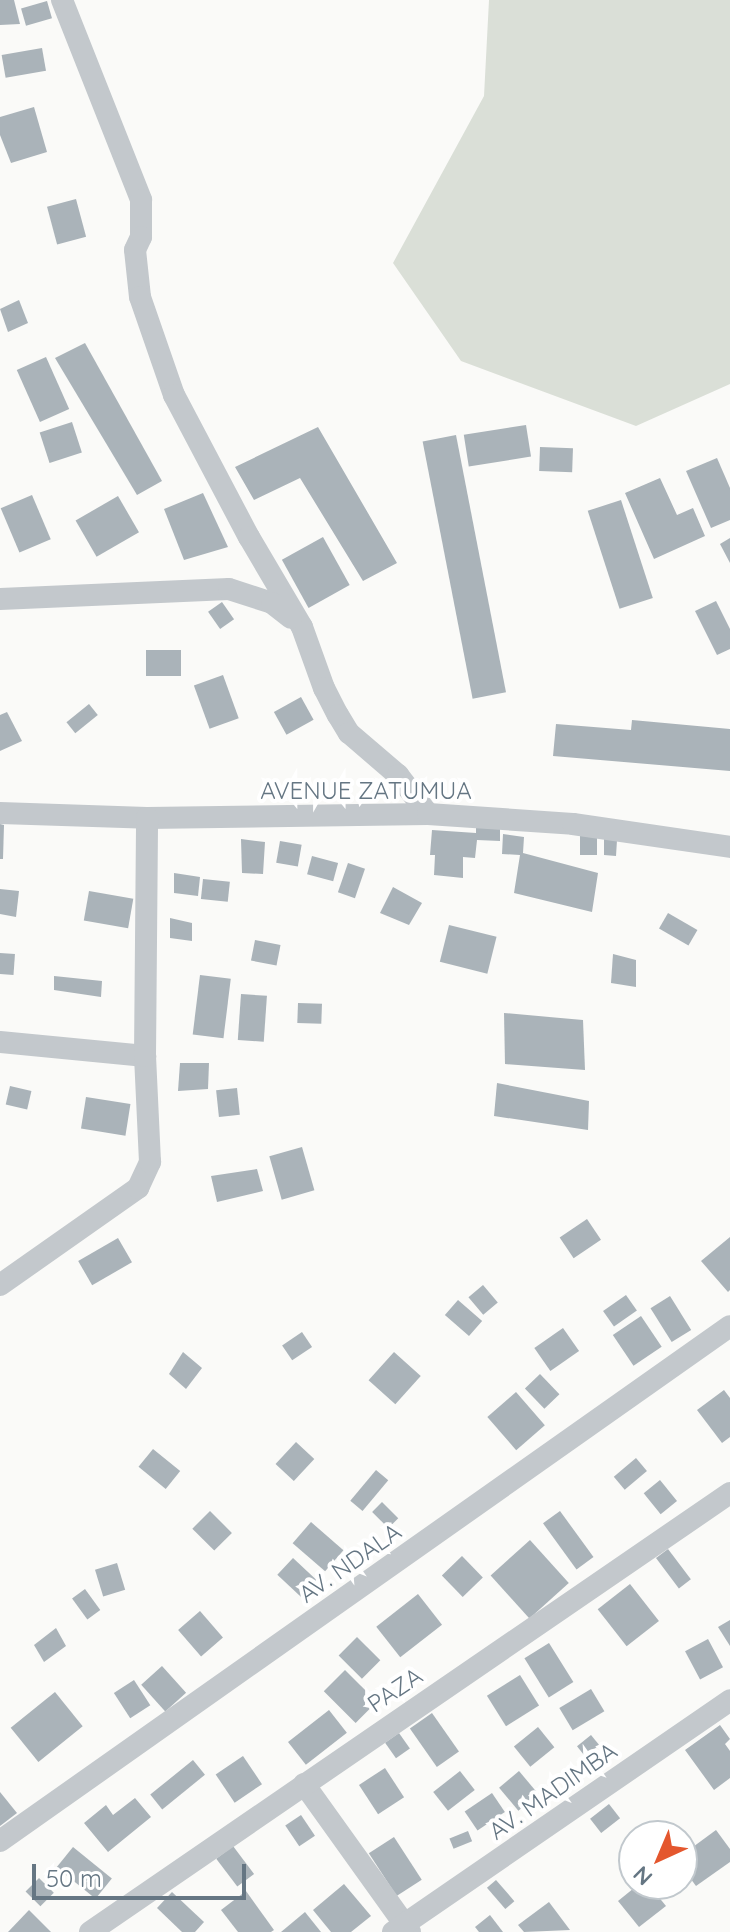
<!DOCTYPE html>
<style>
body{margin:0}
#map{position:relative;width:730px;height:1932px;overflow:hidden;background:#fafaf8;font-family:Quicksand,sans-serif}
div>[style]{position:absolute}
.green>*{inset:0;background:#dadfd7}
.building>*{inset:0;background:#aab3b9;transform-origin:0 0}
.minor>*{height:22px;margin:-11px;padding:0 11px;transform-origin:11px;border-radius:11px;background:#c3c8cc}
span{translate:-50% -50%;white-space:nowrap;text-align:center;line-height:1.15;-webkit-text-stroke:8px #fff;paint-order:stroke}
.street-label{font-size:24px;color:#657683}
.north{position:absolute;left:618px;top:1820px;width:80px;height:80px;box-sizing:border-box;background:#fff;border:2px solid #c1c8cd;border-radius:50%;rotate:224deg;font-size:22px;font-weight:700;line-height:32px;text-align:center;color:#657683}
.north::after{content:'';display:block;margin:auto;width:28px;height:36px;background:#e4572e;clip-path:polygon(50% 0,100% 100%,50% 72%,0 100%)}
.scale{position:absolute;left:32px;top:1864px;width:214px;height:36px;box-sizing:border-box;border:4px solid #657683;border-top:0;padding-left:10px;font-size:24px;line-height:28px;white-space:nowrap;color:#657683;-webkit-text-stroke:6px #fff;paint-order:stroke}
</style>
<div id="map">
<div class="green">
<div style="clip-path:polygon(489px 0,730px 0,730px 384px,636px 426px,461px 361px,393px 263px,484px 96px)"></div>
</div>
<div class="building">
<div style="clip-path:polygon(0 0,14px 0,20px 24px,0 25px)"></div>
<div style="left:47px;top:1px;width:18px;height:27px;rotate:74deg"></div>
<div style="left:42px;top:48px;width:23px;height:41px;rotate:80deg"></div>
<div style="clip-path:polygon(34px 107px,47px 152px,11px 163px,0 135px,0 117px)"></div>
<div style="left:76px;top:199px;width:39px;height:30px;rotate:75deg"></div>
<div style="clip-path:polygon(19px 300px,28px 323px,8px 332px,0 309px)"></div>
<div style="clip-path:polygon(85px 343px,162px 481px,137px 495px,55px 358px)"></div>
<div style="left:46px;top:357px;width:57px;height:32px;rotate:66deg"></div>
<div style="left:72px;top:422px;width:32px;height:34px;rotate:72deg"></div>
<div style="left:526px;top:425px;width:32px;height:63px;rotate:81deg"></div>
<div style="clip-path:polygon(318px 427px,397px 563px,363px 581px,300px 478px,254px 500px,235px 467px)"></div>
<div style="left:456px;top:435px;width:262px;height:34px;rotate:79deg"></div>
<div style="left:540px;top:447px;width:33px;height:24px;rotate:2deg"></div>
<div style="clip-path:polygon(717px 458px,730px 488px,730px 520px,711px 528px,686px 471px)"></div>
<div style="clip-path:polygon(660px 478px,677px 515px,693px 508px,705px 536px,654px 559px,625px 493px)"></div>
<div style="clip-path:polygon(203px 493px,228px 547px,184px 560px,164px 509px)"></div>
<div style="left:32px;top:495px;width:48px;height:34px;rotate:67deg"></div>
<div style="left:118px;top:496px;width:42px;height:49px;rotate:60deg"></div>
<div style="left:621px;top:500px;width:103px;height:35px;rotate:72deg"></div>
<div style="left:323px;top:537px;width:55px;height:47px;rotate:61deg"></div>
<div style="clip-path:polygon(730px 538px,730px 563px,720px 544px)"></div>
<div style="clip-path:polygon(716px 601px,730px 629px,730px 649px,717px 655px,695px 611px)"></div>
<div style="left:222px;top:602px;width:21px;height:17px;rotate:55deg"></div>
<div style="left:146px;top:650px;width:35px;height:26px"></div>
<div style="left:223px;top:675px;width:46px;height:31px;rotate:70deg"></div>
<div style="left:301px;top:697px;width:26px;height:31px;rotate:61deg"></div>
<div style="left:89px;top:704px;width:14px;height:29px;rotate:51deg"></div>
<div style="clip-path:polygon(7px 712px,22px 741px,0 751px,0 715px)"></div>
<div style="clip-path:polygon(632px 720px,730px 729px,730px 771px,553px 756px,556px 724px,631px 730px)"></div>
<div style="clip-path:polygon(0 824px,4px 825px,3px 859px,0 859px)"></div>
<div style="clip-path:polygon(476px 824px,500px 826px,500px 841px,477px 840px,475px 858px,463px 857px,463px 878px,434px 875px,435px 855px,430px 855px,432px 830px,476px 833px)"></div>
<div style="clip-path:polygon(503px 834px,524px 837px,523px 853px,598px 873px,592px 912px,514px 893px,520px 855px,502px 854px)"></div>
<div style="left:580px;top:835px;width:17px;height:20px"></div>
<div style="clip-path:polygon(604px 837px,617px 840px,616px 856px,604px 855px)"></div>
<div style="clip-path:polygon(241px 839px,265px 842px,263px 874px,242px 873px)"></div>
<div style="left:280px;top:841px;width:22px;height:22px;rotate:10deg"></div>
<div style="left:312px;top:856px;width:27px;height:19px;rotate:15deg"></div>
<div style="left:348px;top:863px;width:18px;height:31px;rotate:19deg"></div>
<div style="clip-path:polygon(174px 873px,200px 877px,198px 896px,174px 893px)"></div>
<div style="left:203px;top:879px;width:27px;height:20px;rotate:6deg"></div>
<div style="clip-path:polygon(393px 887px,422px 903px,409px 925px,380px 913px)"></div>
<div style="clip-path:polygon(0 889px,19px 891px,16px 917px,0 914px)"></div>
<div style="left:89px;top:891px;width:45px;height:30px;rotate:10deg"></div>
<div style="left:668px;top:913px;width:34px;height:18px;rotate:30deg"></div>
<div style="clip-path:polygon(170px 918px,192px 923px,192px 941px,170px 938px)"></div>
<div style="left:449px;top:925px;width:49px;height:38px;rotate:14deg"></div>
<div style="left:255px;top:940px;width:26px;height:21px;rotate:11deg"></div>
<div style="left:0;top:953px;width:15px;height:21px;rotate:4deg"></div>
<div style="clip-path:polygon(613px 954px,636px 960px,636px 987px,611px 983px)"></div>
<div style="left:200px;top:975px;width:31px;height:60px;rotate:7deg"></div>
<div style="clip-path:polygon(54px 976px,102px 981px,101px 997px,54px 990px)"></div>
<div style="left:241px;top:994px;width:26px;height:46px;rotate:4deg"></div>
<div style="left:298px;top:1003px;width:24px;height:20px;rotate:2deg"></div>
<div style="clip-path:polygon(504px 1013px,583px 1020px,585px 1070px,505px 1064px)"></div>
<div style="clip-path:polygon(180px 1063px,209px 1063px,208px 1089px,178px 1091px)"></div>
<div style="clip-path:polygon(497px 1083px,589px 1101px,588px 1130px,494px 1116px)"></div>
<div style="left:10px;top:1086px;width:22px;height:19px;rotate:13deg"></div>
<div style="left:237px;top:1088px;width:27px;height:21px;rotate:84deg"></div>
<div style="left:86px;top:1097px;width:45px;height:32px;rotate:9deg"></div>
<div style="left:302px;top:1147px;width:45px;height:34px;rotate:74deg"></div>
<div style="clip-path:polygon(257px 1169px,263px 1191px,217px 1202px,211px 1176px)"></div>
<div style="left:587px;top:1219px;width:25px;height:33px;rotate:56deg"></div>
<div style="clip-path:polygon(730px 1237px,730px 1290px,728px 1292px,701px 1261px)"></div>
<div style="left:118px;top:1238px;width:28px;height:46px;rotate:60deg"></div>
<div style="left:483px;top:1285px;width:23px;height:19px;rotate:50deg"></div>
<div style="left:626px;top:1295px;width:19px;height:28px;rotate:55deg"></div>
<div style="left:670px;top:1296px;width:40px;height:23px;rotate:58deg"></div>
<div style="left:458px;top:1300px;width:32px;height:20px;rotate:41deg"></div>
<div style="left:641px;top:1316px;width:37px;height:34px;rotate:56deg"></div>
<div style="left:563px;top:1328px;width:28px;height:35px;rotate:55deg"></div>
<div style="left:302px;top:1332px;width:18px;height:24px;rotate:56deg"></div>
<div style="clip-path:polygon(183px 1352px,202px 1368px,186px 1389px,169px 1374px)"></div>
<div style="left:394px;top:1352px;width:36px;height:38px;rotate:42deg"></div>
<div style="left:540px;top:1374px;width:28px;height:21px;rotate:46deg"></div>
<div style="clip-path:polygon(724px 1390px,730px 1398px,730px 1437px,722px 1443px,697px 1410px)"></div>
<div style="left:516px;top:1392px;width:44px;height:38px;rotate:49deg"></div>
<div style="left:296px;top:1442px;width:25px;height:30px;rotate:43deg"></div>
<div style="left:153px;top:1449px;width:35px;height:23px;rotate:39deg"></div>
<div style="left:636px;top:1458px;width:17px;height:29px;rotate:50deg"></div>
<div style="left:376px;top:1470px;width:16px;height:40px;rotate:40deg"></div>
<div style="left:660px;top:1480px;width:27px;height:21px;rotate:51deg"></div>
<div style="left:382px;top:1502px;width:23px;height:14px;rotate:45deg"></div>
<div style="left:210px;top:1511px;width:31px;height:25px;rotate:45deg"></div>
<div style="left:560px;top:1511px;width:57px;height:21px;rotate:54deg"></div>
<div style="left:311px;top:1522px;width:43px;height:28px;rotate:41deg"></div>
<div style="left:530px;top:1540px;width:58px;height:53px;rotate:48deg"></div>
<div style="left:668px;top:1549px;width:38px;height:15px;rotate:53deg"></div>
<div style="left:462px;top:1556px;width:30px;height:28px;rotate:46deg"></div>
<div style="left:293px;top:1558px;width:34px;height:23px;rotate:43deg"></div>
<div style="left:117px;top:1563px;width:28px;height:23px;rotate:73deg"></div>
<div style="left:630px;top:1584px;width:47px;height:41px;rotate:52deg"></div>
<div style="left:85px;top:1589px;width:26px;height:16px;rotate:54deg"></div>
<div style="left:418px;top:1594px;width:39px;height:53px;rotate:52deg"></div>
<div style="left:200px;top:1611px;width:35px;height:29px;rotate:49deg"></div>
<div style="clip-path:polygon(730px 1620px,730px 1646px,718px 1627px)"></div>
<div style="clip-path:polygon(56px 1628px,66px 1646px,44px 1662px,34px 1645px)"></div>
<div style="left:357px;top:1637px;width:33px;height:26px;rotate:45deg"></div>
<div style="left:708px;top:1639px;width:32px;height:26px;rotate:62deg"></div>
<div style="left:549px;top:1643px;width:46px;height:29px;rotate:58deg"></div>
<div style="left:162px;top:1666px;width:36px;height:28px;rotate:48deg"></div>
<div style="left:345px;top:1670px;width:45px;height:30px;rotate:45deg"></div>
<div style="left:520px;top:1675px;width:36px;height:39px;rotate:58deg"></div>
<div style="left:134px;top:1680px;width:30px;height:24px;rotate:57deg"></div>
<div style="left:591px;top:1689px;width:26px;height:37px;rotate:59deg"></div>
<div style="left:55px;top:1692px;width:44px;height:57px;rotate:51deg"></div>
<div style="left:329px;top:1710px;width:29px;height:52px;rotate:52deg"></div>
<div style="left:432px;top:1713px;width:47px;height:27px;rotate:55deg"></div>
<div style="clip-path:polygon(720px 1725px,730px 1739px,725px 1744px,730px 1751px,730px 1778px,714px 1790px,685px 1750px)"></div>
<div style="left:538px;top:1727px;width:26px;height:31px;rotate:51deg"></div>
<div style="left:399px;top:1733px;width:19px;height:17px;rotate:55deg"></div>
<div style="left:591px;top:1735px;width:13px;height:18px;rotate:51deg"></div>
<div style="left:243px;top:1756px;width:34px;height:33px;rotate:56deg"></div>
<div style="left:193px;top:1760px;width:19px;height:55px;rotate:51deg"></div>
<div style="left:385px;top:1768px;width:35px;height:31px;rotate:57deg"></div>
<div style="left:460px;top:1771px;width:24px;height:34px;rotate:52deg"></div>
<div style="left:519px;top:1771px;width:30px;height:26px;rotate:50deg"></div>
<div style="clip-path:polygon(0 1792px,17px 1813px,0 1826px)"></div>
<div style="left:492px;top:1793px;width:23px;height:33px;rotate:56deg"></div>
<div style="clip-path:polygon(135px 1798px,151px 1817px,108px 1852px,84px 1823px,106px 1805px,113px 1815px)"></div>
<div style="left:609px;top:1804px;width:18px;height:24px;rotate:52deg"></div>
<div style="left:301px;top:1815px;width:25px;height:19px;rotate:56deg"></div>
<div style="clip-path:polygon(716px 1830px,730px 1849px,730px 1862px,696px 1886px,682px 1867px,682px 1855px)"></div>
<div style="left:468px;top:1831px;width:11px;height:20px;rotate:68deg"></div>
<div style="left:394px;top:1837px;width:51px;height:30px;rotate:57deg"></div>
<div style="left:233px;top:1846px;width:35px;height:21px;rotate:53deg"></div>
<div style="left:73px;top:1847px;width:50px;height:26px;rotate:39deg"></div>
<div style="left:39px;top:1878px;width:21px;height:19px;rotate:45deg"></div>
<div style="left:496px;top:1880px;width:28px;height:12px;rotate:49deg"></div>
<div style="clip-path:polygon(344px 1884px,371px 1916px,351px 1932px,331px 1932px,313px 1910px)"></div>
<div style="clip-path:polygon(639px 1884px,648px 1884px,666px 1906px,639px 1927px,618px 1901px)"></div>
<div style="clip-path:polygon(246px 1891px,274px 1930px,271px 1932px,238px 1932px,221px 1910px)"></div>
<div style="clip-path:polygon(172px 1892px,204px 1922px,195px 1932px,182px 1932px,157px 1908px)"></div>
<div style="clip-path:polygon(549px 1902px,570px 1930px,524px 1932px,518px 1925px)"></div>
<div style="clip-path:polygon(29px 1910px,51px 1932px,8px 1932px)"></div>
<div style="clip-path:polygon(305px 1912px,321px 1932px,281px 1932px)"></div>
<div style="clip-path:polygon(490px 1915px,503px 1932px,479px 1932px,475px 1927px)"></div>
</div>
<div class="minor">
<div style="left:62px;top:0;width:215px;rotate:68.4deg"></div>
<div style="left:141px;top:200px;width:37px;rotate:90deg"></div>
<div style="left:141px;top:237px;width:14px;rotate:115deg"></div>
<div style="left:135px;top:250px;width:47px;rotate:83.9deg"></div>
<div style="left:140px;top:297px;width:104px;rotate:70.9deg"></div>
<div style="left:174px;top:395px;width:161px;rotate:62.2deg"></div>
<div style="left:249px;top:537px;width:104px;rotate:59.5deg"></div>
<div style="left:302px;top:627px;width:65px;rotate:70.2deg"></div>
<div style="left:324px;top:688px;width:30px;rotate:63deg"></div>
<div style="left:338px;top:715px;width:21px;rotate:59deg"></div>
<div style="left:349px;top:733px;width:65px;rotate:40.6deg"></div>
<div style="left:398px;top:775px;width:49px;rotate:52.4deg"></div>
<div style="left:0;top:599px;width:229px;rotate:-2.5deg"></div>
<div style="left:229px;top:589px;width:45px;rotate:18deg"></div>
<div style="left:272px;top:603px;width:24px;rotate:38deg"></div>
<div style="left:0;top:813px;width:147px;rotate:1.9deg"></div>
<div style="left:147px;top:818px;width:281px;rotate:-0.8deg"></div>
<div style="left:428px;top:814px;width:145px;rotate:3.9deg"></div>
<div style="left:573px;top:824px;width:159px;rotate:8.3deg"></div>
<div style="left:0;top:1042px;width:146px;rotate:5.5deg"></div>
<div style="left:0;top:1285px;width:169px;rotate:-35.1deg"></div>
<div style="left:138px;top:1188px;width:29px;rotate:-65deg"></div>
<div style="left:150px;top:1162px;width:106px;rotate:-92.7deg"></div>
<div style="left:145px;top:1056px;width:238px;rotate:-89.5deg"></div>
<div style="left:304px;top:1784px;width:182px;rotate:54.4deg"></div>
<div style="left:0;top:1841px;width:893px;rotate:-35.2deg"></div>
<div style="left:90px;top:1932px;width:776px;rotate:-34.45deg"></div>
<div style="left:393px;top:1932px;width:409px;rotate:-34.5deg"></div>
</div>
<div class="street-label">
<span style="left:366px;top:791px">AVENUE ZATUMUA</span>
<span style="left:350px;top:1563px;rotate:-35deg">AV. NDALA</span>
<span style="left:395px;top:1690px;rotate:-34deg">PAZA</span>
<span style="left:553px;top:1791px;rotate:-35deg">AV. MADIMBA</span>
</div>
<div class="north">N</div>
<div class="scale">50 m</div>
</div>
